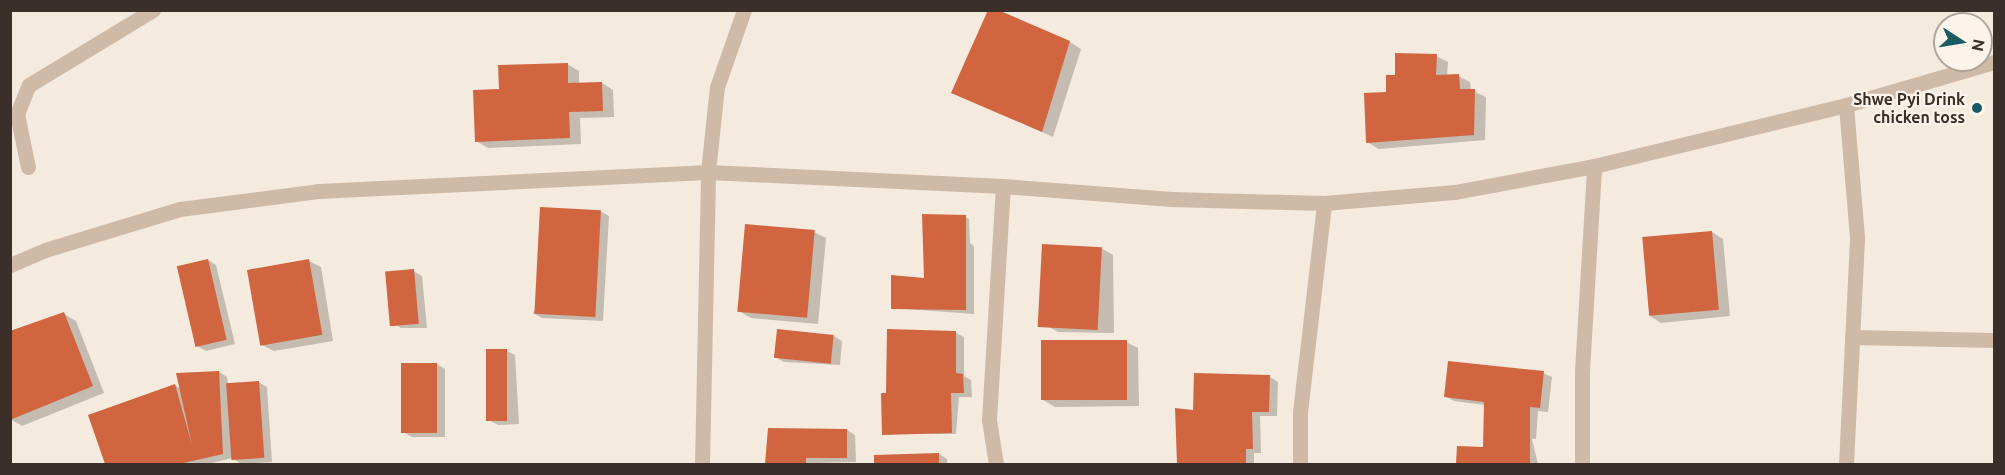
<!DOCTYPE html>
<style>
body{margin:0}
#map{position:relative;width:2005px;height:475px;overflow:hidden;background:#f5eade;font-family:Ubuntu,sans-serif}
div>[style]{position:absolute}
.shadow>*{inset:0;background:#0003}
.building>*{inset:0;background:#d06540;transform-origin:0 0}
.minor>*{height:15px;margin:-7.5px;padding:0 7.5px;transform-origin:7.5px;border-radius:7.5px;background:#cfbaa8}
.dots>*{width:16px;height:16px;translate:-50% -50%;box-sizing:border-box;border:3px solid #fcf4eb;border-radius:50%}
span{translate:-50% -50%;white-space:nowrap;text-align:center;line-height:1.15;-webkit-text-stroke:4.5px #fcf4eb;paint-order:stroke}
.poi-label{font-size:16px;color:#3b2f29;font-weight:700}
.right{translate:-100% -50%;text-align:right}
.frame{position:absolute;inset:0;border:12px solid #3b2f29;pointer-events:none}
.north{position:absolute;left:1933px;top:12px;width:60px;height:60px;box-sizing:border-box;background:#fcf4eb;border:2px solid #afa59d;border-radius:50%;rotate:102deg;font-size:16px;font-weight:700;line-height:24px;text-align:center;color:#3b2f29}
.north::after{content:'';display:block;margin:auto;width:21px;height:27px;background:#1a5b61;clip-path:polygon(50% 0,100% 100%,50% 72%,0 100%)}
</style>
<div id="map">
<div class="shadow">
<div style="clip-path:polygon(1070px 42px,1081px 49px,1053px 137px,952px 92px)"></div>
<div style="clip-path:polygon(1436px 56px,1448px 62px,1447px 76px,1458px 76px,1470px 82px,1471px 90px,1486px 97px,1485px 140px,1379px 149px,1367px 142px,1396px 77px)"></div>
<div style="clip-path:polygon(567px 64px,579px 71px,579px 84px,602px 83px,613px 90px,614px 117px,580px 118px,581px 144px,488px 148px,476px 141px,501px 90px)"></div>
<div style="clip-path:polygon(600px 211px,609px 216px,603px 321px,542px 318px,533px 313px)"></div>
<div style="clip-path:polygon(965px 217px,969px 219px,970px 243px,974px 246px,974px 314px,892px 308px,925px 281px)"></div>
<div style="clip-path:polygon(814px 232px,826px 238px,818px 324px,751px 318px,739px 311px)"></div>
<div style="clip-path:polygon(1712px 232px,1723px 239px,1730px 316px,1661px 323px,1650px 316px)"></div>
<div style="clip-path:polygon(1101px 248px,1113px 255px,1114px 333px,1058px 332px,1047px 326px)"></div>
<div style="clip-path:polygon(208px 260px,216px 265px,235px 344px,206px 351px,197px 346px)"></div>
<div style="clip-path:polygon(309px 261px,321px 267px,333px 341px,274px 351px,262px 345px)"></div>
<div style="clip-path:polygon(413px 271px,422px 276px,427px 328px,401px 328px,392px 323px)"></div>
<div style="clip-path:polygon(64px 314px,76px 321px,104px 393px,22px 426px,10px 419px)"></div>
<div style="clip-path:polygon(956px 333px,964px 337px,964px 376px,971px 380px,972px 397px,959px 397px,956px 434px,884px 434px,887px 394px)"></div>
<div style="clip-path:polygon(834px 336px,842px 341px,840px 365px,784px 362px,775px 357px)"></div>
<div style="clip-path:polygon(1126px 342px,1138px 348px,1139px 406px,1055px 407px,1043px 400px)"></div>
<div style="clip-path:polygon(507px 351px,515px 355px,519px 424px,498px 425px,489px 420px)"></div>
<div style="clip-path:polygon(437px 364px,445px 369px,445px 437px,412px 437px,403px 432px)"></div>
<div style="clip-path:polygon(219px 372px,227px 377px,228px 384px,258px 382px,267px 387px,272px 462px,241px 464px,233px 458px,207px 464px,107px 464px,89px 416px,175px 385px,181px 389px)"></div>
<div style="clip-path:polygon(1543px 373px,1552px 377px,1548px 412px,1538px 411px,1536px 439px,1532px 439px,1538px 464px,1457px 462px,1484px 449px,1485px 405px,1454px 401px,1445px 396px)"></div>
<div style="clip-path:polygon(1270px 377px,1278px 382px,1277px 416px,1260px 416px,1261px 453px,1254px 453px,1254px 464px,1179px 464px,1176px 410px,1194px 412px)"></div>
<div style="clip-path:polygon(769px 430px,847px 430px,855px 435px,856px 462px,767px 464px)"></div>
<div style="clip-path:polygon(939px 454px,947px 459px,947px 464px,876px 464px,875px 456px)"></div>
</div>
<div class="building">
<div style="clip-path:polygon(988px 10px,998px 10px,1070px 41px,1042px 132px,951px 93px)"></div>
<div style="clip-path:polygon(1395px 53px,1437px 54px,1436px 75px,1459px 74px,1460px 89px,1475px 89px,1474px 135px,1366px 143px,1364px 93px,1386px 92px,1386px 75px,1395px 75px)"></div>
<div style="clip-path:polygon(568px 63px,568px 83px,602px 82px,603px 111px,569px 112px,570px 138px,475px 142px,473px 90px,499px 89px,498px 65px)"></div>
<div style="left:540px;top:207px;width:61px;height:107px;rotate:3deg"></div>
<div style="clip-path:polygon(922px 214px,966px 215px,966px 310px,891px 309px,891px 275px,924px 278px)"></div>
<div style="left:745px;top:224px;width:70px;height:88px;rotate:5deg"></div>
<div style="left:1712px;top:231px;width:79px;height:70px;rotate:85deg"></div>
<div style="left:1042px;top:244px;width:60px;height:83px;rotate:3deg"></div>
<div style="left:208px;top:259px;width:83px;height:32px;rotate:77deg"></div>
<div style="left:309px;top:259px;width:77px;height:63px;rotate:80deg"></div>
<div style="left:414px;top:269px;width:55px;height:29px;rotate:85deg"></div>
<div style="clip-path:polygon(64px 312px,93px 386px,10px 420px,10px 331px)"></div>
<div style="left:777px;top:329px;width:57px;height:29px;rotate:6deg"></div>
<div style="clip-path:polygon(887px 329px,956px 331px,956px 373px,963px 374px,964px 393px,951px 393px,952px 433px,882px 435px,881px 393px,886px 393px)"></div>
<div style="left:1127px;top:340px;width:60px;height:86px;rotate:90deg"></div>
<div style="left:486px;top:349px;width:21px;height:72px"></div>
<div style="clip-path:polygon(1448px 361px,1544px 371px,1540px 408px,1530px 407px,1530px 464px,1456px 463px,1457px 446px,1483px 447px,1484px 402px,1444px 397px)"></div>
<div style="left:401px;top:363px;width:36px;height:70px"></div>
<div style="clip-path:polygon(219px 371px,223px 454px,179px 464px,105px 464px,88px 415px,175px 384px,192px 445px,176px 373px)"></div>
<div style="clip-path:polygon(1194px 373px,1270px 375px,1269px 412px,1252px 412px,1253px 449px,1246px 449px,1246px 464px,1177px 464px,1175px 408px,1193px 410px)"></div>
<div style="left:259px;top:381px;width:77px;height:33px;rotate:86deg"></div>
<div style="clip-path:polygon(768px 428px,847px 429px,847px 458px,806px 458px,806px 464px,765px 464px)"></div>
<div style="clip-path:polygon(939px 453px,939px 464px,874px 464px,874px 455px)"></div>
</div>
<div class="minor">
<div style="left:28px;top:167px;width:54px;rotate:-101.7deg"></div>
<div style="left:17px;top:114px;width:31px;rotate:-68deg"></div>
<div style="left:29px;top:85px;width:145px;rotate:-31.2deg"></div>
<div style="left:10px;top:265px;width:38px;rotate:-23deg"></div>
<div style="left:45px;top:250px;width:141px;rotate:-16.9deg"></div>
<div style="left:180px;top:209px;width:139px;rotate:-7.4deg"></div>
<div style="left:318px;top:191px;width:390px;rotate:-2.8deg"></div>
<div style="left:708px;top:172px;width:295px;rotate:2.7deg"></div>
<div style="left:1003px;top:186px;width:169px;rotate:4.4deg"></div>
<div style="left:1171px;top:199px;width:153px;rotate:1.5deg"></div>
<div style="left:1324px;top:203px;width:131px;rotate:-4.8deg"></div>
<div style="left:1455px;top:192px;width:141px;rotate:-10.6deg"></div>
<div style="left:1594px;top:166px;width:259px;rotate:-13.6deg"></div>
<div style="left:1846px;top:105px;width:154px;rotate:-16.2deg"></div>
<div style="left:1852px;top:337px;width:142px;rotate:1.2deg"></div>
<div style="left:702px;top:464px;width:292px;rotate:-88.8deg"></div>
<div style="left:708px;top:172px;width:85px;rotate:-84deg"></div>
<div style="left:717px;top:87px;width:82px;rotate:-70.7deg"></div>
<div style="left:996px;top:464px;width:45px;rotate:-99deg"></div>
<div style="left:989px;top:420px;width:234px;rotate:-86.6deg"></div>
<div style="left:1300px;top:464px;width:52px;rotate:-90deg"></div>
<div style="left:1300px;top:412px;width:210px;rotate:-83.4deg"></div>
<div style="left:1582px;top:464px;width:93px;rotate:-90deg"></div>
<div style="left:1582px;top:371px;width:205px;rotate:-86.6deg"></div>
<div style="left:1846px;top:464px;width:227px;rotate:-87.2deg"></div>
<div style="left:1857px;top:237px;width:132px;rotate:-94.8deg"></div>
</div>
<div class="dots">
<div style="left:1977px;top:108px;background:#1a5b61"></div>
</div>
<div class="poi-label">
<span class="right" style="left:1965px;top:108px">Shwe Pyi Drink<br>chicken toss</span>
</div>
<div class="frame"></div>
<div class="north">N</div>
</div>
